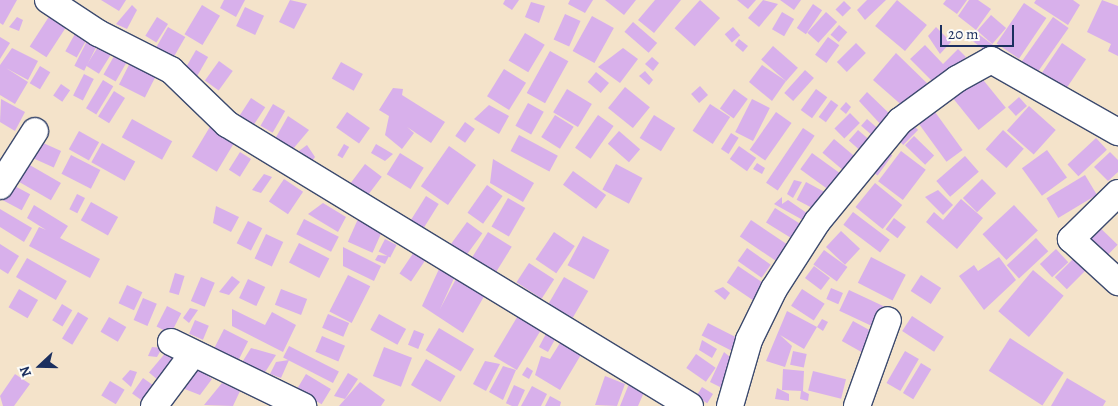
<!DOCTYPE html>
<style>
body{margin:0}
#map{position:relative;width:1118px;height:406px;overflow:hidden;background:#f4e3ca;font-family:Alegreya,serif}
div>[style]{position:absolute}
.building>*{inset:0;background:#d8b0eb;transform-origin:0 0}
.roads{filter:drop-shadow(1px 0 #3c4a6e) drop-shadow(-1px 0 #3c4a6e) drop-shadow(0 1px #3c4a6e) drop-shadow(0 -1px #3c4a6e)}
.minor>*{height:26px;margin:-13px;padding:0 13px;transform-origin:13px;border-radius:13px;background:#fff}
span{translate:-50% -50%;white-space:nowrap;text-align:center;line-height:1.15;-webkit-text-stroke:4px #fdfcf7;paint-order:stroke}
.north{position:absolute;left:15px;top:341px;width:50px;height:50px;-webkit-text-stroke:4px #fdfcf7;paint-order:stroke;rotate:249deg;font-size:14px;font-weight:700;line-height:20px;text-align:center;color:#1b2f5e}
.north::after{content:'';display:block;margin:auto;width:18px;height:22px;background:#1b2f5e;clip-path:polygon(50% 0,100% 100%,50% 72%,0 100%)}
.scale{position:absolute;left:940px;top:25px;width:74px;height:22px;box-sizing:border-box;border:2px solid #1b2f5e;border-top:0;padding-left:6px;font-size:15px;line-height:18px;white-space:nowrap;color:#1b2f5e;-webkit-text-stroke:4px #fdfcf7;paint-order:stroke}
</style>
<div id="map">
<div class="building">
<div style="clip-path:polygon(0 0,17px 0,3px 25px,0 23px)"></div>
<div style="clip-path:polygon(101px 0,126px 0,119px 11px)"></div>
<div style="clip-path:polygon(224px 0,245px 0,236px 17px,220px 8px)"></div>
<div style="clip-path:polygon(290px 0,307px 4px,294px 29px,279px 22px)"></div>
<div style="clip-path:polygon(505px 0,519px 0,512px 10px,503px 4px)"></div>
<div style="clip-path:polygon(570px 0,593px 0,585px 13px,568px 4px)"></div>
<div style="clip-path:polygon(605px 0,636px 0,624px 15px)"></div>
<div style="clip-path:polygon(655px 0,681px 0,654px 33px,638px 20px)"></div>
<div style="left:700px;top:0;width:27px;height:38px;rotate:42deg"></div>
<div style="clip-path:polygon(737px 0,756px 0,748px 9px)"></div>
<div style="clip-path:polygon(763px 0,778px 4px,759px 27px,748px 18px)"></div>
<div style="clip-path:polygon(780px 0,801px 0,794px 10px)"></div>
<div style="clip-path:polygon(867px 0,886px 0,865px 20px,857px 10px)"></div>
<div style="left:897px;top:0;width:39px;height:34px;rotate:40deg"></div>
<div style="clip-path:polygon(946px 0,967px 0,957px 14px,943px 4px)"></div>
<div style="clip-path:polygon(969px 0,978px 0,991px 9px,976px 30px,958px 16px)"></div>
<div style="clip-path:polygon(1036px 0,1073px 0,1080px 5px,1068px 25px,1034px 3px)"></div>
<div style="clip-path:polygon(1102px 0,1118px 6px,1118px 56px,1108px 51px,1111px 44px,1087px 32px)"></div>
<div style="left:844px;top:1px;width:10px;height:12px;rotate:45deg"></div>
<div style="clip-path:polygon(531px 2px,545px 6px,539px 23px,525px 17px)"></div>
<div style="left:1024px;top:3px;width:27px;height:49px;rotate:34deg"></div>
<div style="left:813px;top:4px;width:11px;height:29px;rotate:34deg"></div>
<div style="clip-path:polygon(132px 5px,137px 10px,127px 29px,116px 24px)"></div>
<div style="left:202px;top:5px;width:21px;height:34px;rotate:31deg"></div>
<div style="left:245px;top:7px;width:21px;height:21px;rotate:25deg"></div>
<div style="left:52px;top:12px;width:20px;height:41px;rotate:33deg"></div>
<div style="left:782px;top:12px;width:14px;height:20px;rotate:30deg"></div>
<div style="left:826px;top:12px;width:15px;height:28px;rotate:42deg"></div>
<div style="left:565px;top:14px;width:17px;height:28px;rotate:24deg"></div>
<div style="left:991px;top:15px;width:20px;height:21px;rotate:41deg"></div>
<div style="left:592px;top:16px;width:25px;height:40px;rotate:29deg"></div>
<div style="clip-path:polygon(17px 17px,23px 20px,19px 31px,9px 27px)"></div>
<div style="left:157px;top:17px;width:13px;height:22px;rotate:32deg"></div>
<div style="left:1053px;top:17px;width:19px;height:59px;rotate:35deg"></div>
<div style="left:633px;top:22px;width:32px;height:13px;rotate:41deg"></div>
<div style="left:839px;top:25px;width:11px;height:13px;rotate:41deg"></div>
<div style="left:168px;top:27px;width:20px;height:29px;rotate:30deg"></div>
<div style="left:733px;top:27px;width:11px;height:11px;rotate:49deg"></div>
<div style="clip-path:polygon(936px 27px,951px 42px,940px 54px,928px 36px)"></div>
<div style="left:76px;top:32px;width:13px;height:22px;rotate:29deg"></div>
<div style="left:525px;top:33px;width:23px;height:32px;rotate:31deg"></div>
<div style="left:977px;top:33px;width:20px;height:9px;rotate:37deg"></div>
<div style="clip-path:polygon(0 37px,10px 43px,0 59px)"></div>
<div style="left:828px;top:37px;width:14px;height:22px;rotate:36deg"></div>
<div style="left:88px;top:39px;width:11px;height:30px;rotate:27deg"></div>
<div style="clip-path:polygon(739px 39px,748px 46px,743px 52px,735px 45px)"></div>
<div style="left:101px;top:42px;width:15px;height:28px;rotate:32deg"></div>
<div style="left:856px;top:43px;width:14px;height:27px;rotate:45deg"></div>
<div style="left:1062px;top:43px;width:29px;height:38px;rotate:34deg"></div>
<div style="clip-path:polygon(925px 45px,943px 64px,958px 49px,966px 57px,936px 85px,910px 59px)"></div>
<div style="left:773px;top:46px;width:33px;height:18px;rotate:41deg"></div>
<div style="clip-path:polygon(12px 48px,38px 61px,28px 80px,6px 68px,28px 82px,15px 104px,0 95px,0 65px)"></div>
<div style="clip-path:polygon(623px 48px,638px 59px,620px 83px,598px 67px)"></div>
<div style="left:196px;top:50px;width:14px;height:24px;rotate:30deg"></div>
<div style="left:117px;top:51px;width:14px;height:27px;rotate:30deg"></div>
<div style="left:550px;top:51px;width:21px;height:48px;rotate:29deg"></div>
<div style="clip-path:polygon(896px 53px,932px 88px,905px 108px,873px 80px)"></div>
<div style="left:134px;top:55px;width:29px;height:33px;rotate:27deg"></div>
<div style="clip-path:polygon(652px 57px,659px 63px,653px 71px,645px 64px)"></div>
<div style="left:219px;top:61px;width:17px;height:24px;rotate:36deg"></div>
<div style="left:341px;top:62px;width:25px;height:19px;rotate:29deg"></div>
<div style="clip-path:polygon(762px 65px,786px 81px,772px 101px,749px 82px)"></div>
<div style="left:40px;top:66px;width:12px;height:20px;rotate:31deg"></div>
<div style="left:504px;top:69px;width:26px;height:32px;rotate:32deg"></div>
<div style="left:805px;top:70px;width:12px;height:31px;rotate:42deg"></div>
<div style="clip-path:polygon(645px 71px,653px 80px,649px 85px,639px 76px)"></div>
<div style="left:596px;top:72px;width:17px;height:13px;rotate:40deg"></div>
<div style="left:84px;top:74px;width:11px;height:24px;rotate:27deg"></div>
<div style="left:980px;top:76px;width:41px;height:35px;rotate:51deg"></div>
<div style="left:103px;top:80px;width:12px;height:33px;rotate:31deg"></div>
<div style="left:61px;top:84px;width:11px;height:14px;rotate:34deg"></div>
<div style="left:700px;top:86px;width:12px;height:12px;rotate:48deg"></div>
<div style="left:625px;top:87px;width:32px;height:27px;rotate:39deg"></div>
<div style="clip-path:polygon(393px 88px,403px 89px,402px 95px,445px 122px,431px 143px,407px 127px,414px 133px,402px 149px,385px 135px,389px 116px,379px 110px)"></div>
<div style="left:567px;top:89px;width:29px;height:27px;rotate:31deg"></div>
<div style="left:734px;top:89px;width:17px;height:24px;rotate:36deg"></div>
<div style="left:816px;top:89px;width:14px;height:26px;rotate:36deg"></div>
<div style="left:114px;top:91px;width:13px;height:30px;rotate:32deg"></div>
<div style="clip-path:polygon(867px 92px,894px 118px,884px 128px,859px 101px)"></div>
<div style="left:1019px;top:97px;width:12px;height:15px;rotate:48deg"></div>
<div style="left:251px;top:98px;width:17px;height:22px;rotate:33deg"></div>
<div style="clip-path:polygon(1px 99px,25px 112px,15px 131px,0 122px)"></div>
<div style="left:752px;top:99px;width:20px;height:37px;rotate:27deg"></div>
<div style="left:831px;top:100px;width:9px;height:21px;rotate:36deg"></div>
<div style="clip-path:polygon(846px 102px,851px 107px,846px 114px,840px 109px)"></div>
<div style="left:528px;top:103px;width:18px;height:26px;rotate:29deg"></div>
<div style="left:273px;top:104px;width:14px;height:25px;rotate:30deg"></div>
<div style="left:710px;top:104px;width:24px;height:32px;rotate:33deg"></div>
<div style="clip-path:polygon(489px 105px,509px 116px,499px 134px,474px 119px)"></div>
<div style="left:1029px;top:106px;width:36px;height:33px;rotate:42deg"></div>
<div style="left:347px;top:112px;width:28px;height:19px;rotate:35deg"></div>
<div style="left:776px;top:112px;width:19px;height:46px;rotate:35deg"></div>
<div style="left:935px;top:112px;width:47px;height:20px;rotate:54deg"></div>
<div style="left:850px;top:113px;width:14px;height:22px;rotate:45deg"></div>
<div style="left:555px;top:115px;width:22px;height:26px;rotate:32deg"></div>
<div style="left:598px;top:115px;width:19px;height:40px;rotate:35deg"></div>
<div style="left:654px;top:115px;width:25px;height:27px;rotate:32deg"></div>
<div style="clip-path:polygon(288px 116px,309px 130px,293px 149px,275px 139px)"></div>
<div style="left:132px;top:119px;width:46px;height:21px;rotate:29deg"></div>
<div style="left:867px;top:119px;width:21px;height:9px;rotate:41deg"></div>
<div style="left:465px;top:122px;width:12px;height:17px;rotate:35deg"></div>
<div style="left:911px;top:123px;width:10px;height:21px;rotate:45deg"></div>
<div style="left:211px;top:125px;width:29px;height:37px;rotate:31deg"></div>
<div style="left:803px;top:128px;width:14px;height:66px;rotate:34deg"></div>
<div style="left:858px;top:130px;width:18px;height:14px;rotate:41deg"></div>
<div style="left:1003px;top:130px;width:28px;height:26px;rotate:42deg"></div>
<div style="left:79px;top:131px;width:23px;height:21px;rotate:29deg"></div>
<div style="left:619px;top:131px;width:28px;height:17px;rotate:41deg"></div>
<div style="left:731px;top:133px;width:9px;height:19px;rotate:32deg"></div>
<div style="left:519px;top:135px;width:44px;height:18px;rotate:28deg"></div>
<div style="left:914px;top:136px;width:28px;height:13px;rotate:44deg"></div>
<div style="left:1096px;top:138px;width:16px;height:39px;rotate:47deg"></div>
<div style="left:834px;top:139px;width:38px;height:18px;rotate:40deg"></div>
<div style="left:41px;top:142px;width:22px;height:18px;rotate:24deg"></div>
<div style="left:102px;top:143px;width:38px;height:22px;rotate:29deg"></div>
<div style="left:344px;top:144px;width:6px;height:13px;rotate:31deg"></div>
<div style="clip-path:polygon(376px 144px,393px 154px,385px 161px,371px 153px)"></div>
<div style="clip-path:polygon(307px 145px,315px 157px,308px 167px,292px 156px)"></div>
<div style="left:449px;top:146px;width:33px;height:49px;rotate:35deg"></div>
<div style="left:739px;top:146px;width:21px;height:16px;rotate:35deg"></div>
<div style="left:885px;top:150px;width:9px;height:25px;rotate:36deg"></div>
<div style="left:1047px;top:150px;width:34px;height:31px;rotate:54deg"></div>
<div style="left:901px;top:151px;width:31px;height:38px;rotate:37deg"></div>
<div style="left:240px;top:152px;width:13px;height:21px;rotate:32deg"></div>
<div style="clip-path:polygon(1110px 152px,1118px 160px,1118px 172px,1108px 181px,1094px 167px)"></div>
<div style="left:400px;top:153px;width:28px;height:25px;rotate:32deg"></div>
<div style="left:812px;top:153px;width:44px;height:20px;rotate:36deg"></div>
<div style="left:71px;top:155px;width:33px;height:21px;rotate:27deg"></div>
<div style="left:965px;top:156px;width:21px;height:38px;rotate:49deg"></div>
<div style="clip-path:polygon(493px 159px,534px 183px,523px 202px,490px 183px)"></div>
<div style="clip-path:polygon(757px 163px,765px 168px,762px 174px,753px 169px)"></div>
<div style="left:28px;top:164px;width:38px;height:20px;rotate:30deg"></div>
<div style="left:365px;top:164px;width:21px;height:26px;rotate:37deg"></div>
<div style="left:616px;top:164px;width:30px;height:29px;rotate:28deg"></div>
<div style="left:573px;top:171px;width:41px;height:17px;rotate:36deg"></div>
<div style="clip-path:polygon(264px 174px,272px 177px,261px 193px,252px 190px)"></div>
<div style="left:1085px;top:175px;width:23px;height:45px;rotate:59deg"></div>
<div style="left:284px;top:179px;width:23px;height:27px;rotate:34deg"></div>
<div style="left:982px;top:179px;width:20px;height:27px;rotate:45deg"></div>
<div style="clip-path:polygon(794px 180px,802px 182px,793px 198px,787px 194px)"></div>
<div style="left:806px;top:182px;width:27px;height:20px;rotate:28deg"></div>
<div style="left:9px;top:183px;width:24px;height:18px;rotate:28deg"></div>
<div style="left:875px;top:183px;width:35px;height:31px;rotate:39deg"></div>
<div style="left:487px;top:185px;width:19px;height:34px;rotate:35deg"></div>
<div style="clip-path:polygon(938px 190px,953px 205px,943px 215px,925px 197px)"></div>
<div style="left:77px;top:194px;width:9px;height:17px;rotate:27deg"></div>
<div style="left:426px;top:196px;width:15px;height:34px;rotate:32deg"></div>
<div style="clip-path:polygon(782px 197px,782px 204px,788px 200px,814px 218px,810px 224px,774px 204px)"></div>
<div style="left:508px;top:198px;width:20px;height:33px;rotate:30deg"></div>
<div style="clip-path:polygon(961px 199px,983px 218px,957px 249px,926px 222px,934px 212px,943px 220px)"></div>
<div style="left:91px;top:202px;width:31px;height:21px;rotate:29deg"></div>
<div style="clip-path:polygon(323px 203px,346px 217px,338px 232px,308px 214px)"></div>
<div style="clip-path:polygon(34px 205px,68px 226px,60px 238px,100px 259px,90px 278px,29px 246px,39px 227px,46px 230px,27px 218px)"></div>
<div style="left:1014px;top:205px;width:35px;height:43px;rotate:47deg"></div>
<div style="clip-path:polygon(216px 206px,239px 217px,231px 232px,213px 223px)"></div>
<div style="left:775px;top:208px;width:32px;height:17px;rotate:32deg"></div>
<div style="clip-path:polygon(0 209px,32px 228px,24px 242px,0 227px)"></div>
<div style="left:853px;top:212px;width:46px;height:16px;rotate:37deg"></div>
<div style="left:894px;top:218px;width:15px;height:14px;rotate:37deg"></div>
<div style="left:304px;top:219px;width:39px;height:17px;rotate:27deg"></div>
<div style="left:358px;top:219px;width:27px;height:25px;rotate:24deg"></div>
<div style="left:1091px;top:219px;width:37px;height:21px;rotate:44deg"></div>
<div style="left:751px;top:220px;width:47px;height:20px;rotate:34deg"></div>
<div style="left:248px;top:221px;width:16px;height:25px;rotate:27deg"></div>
<div style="left:467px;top:222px;width:19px;height:31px;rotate:36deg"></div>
<div style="left:841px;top:231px;width:26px;height:22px;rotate:43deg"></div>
<div style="left:488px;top:232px;width:28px;height:31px;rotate:32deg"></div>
<div style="left:554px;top:232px;width:25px;height:33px;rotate:34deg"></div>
<div style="left:266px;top:234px;width:19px;height:27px;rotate:25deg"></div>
<div style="left:583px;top:236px;width:30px;height:33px;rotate:28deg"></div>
<div style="left:1036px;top:238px;width:18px;height:40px;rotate:47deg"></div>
<div style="left:385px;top:239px;width:13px;height:14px;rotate:27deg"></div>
<div style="left:299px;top:243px;width:34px;height:22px;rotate:27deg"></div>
<div style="clip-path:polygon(0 244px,19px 256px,8px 274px,0 269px)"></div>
<div style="clip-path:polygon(343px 247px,381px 266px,374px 281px,343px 266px)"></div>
<div style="left:747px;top:248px;width:29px;height:16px;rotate:35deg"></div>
<div style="left:1056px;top:249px;width:18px;height:22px;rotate:47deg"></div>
<div style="left:824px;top:250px;width:29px;height:18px;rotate:36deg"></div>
<div style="left:414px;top:252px;width:14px;height:26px;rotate:34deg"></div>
<div style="clip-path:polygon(378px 255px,389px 256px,385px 264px,375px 260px)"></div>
<div style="left:1076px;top:256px;width:17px;height:30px;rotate:45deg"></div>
<div style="left:871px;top:257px;width:39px;height:29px;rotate:27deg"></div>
<div style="clip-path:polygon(999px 257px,1016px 280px,984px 310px,959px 276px,974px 265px,978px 271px)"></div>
<div style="left:27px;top:258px;width:46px;height:22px;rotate:30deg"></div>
<div style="left:529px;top:263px;width:30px;height:23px;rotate:33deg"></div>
<div style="left:738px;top:266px;width:37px;height:20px;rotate:34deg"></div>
<div style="left:814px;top:266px;width:20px;height:15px;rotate:37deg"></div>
<div style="clip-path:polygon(439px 269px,455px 276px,440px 309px,457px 277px,486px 293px,463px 333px,422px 306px)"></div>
<div style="left:1033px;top:270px;width:40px;height:54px;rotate:40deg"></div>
<div style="left:175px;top:273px;width:10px;height:20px;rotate:17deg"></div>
<div style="left:348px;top:275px;width:25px;height:41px;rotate:27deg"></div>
<div style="left:921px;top:275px;width:24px;height:19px;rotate:33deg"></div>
<div style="clip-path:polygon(232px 276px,240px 282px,229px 295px,219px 292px)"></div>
<div style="left:201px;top:277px;width:15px;height:26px;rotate:23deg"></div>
<div style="left:564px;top:277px;width:28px;height:31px;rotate:30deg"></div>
<div style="left:248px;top:279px;width:19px;height:21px;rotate:25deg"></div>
<div style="left:127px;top:285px;width:17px;height:20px;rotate:25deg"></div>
<div style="clip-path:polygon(723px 287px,730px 293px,725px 300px,714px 291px)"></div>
<div style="left:831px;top:288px;width:13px;height:12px;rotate:23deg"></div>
<div style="left:19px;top:289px;width:22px;height:21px;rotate:30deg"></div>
<div style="left:281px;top:289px;width:28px;height:17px;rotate:21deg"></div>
<div style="left:802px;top:289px;width:27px;height:20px;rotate:33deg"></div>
<div style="left:849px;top:290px;width:43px;height:23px;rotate:25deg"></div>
<div style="left:143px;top:298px;width:15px;height:24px;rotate:23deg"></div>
<div style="left:62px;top:304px;width:12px;height:19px;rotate:31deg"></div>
<div style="left:167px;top:306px;width:16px;height:23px;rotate:27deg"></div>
<div style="clip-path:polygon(190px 308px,198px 310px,189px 323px,183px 318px)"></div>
<div style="clip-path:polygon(232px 309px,265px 325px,272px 312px,296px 325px,283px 352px,232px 326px)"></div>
<div style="left:522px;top:309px;width:27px;height:55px;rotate:31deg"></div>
<div style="clip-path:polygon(787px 311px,817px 327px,804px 349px,780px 335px,792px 346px,785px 367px,766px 361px)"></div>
<div style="left:78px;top:312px;width:12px;height:31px;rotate:31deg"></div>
<div style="left:328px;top:314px;width:23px;height:15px;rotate:23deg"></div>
<div style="left:379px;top:314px;width:31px;height:18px;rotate:29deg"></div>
<div style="left:912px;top:316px;width:38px;height:18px;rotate:33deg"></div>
<div style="left:109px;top:317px;width:20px;height:17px;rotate:30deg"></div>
<div style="clip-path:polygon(822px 319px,828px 322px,823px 331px,817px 327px)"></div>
<div style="left:195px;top:320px;width:15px;height:15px;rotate:23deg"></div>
<div style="left:853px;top:321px;width:29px;height:23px;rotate:29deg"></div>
<div style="left:708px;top:323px;width:37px;height:14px;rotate:27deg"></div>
<div style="clip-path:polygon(550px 326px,558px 334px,548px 352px,539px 347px)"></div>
<div style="left:439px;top:328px;width:41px;height:26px;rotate:31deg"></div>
<div style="left:224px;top:329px;width:27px;height:21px;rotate:27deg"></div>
<div style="left:414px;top:330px;width:11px;height:16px;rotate:22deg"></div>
<div style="clip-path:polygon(565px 335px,585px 348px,560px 390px,535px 375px,541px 356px,550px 359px)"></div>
<div style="left:322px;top:336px;width:25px;height:17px;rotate:23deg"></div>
<div style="left:1010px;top:338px;width:64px;height:39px;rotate:33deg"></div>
<div style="clip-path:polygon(702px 340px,717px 349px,712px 358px,699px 350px)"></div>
<div style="left:289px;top:346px;width:56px;height:13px;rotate:27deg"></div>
<div style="clip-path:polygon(152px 347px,162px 348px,157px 357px,148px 356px)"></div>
<div style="left:384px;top:347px;width:30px;height:31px;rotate:21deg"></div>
<div style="clip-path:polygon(251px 348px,276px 355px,262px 377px,241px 364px)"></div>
<div style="left:167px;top:351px;width:16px;height:28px;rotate:40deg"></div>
<div style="left:793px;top:351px;width:14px;height:14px;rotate:12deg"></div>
<div style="left:905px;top:351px;width:16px;height:37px;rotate:30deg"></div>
<div style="clip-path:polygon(724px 352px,736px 362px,724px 389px,710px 382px)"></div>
<div style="left:696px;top:354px;width:24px;height:17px;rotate:35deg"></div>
<div style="left:426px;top:359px;width:34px;height:30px;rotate:30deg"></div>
<div style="clip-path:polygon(289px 360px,281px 378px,270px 374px,276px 362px)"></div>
<div style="clip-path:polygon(485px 361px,500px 364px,486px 391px,473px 384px)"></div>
<div style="left:921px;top:363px;width:12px;height:35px;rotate:31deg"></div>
<div style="clip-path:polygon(503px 366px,516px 370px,503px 400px,489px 392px)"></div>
<div style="clip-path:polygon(527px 367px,533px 371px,529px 379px,522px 375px)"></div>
<div style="clip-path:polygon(197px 368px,212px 379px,200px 395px,182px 388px)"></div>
<div style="clip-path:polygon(783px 369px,804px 371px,803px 391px,809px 394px,808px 401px,800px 399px,801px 391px,782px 390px)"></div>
<div style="clip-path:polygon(130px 370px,137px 372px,131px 387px,122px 379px)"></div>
<div style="left:813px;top:371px;width:34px;height:20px;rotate:14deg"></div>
<div style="clip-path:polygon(348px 373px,358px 379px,345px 399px,334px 396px)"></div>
<div style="clip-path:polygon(15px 374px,30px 384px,14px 406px,3px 406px,0 396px)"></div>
<div style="left:306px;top:374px;width:29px;height:18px;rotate:31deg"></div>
<div style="clip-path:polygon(605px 376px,625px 384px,617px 406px,595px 405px)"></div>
<div style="left:143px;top:378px;width:16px;height:19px;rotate:35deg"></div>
<div style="clip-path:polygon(1067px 378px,1106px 401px,1103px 406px,1051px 406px)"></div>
<div style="clip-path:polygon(631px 379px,645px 390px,638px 406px,620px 406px)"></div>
<div style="left:110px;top:381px;width:17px;height:17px;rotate:31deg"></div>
<div style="clip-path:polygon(360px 382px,385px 400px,381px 406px,339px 406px)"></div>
<div style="clip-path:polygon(222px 383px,240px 391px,233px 406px,204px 405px)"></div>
<div style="left:514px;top:385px;width:12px;height:20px;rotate:24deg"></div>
<div style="clip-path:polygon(532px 386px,547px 394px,541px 406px,521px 406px)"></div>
<div style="left:702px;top:387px;width:13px;height:11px;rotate:32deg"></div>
<div style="clip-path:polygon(777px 388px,789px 394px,789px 401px,775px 399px)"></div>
<div style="clip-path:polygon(550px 396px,561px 402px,560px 406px,545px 406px)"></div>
</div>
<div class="roads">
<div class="minor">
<div style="left:48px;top:0;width:60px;rotate:33.4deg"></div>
<div style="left:98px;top:33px;width:82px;rotate:26.9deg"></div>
<div style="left:171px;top:70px;width:78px;rotate:44deg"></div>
<div style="left:227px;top:124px;width:542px;rotate:31.34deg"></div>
<div style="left:0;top:186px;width:65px;rotate:-57.5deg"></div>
<div style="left:1118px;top:193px;width:66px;rotate:135.6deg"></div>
<div style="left:1071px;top:239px;width:64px;rotate:42.5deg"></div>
<div style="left:171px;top:342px;width:147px;rotate:25.9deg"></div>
<div style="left:154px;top:406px;width:64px;rotate:-53.3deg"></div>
<div style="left:730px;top:406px;width:69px;rotate:-73.9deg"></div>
<div style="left:749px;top:340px;width:57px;rotate:-63.9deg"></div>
<div style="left:774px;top:289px;width:80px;rotate:-57.3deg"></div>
<div style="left:817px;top:222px;width:131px;rotate:-50.6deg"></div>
<div style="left:900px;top:121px;width:71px;rotate:-36.4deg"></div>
<div style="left:957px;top:79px;width:39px;rotate:-29deg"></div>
<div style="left:991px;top:60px;width:146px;rotate:29.6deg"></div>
<div style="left:857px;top:406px;width:91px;rotate:-70.2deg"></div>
</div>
</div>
<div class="north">N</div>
<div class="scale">20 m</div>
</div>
